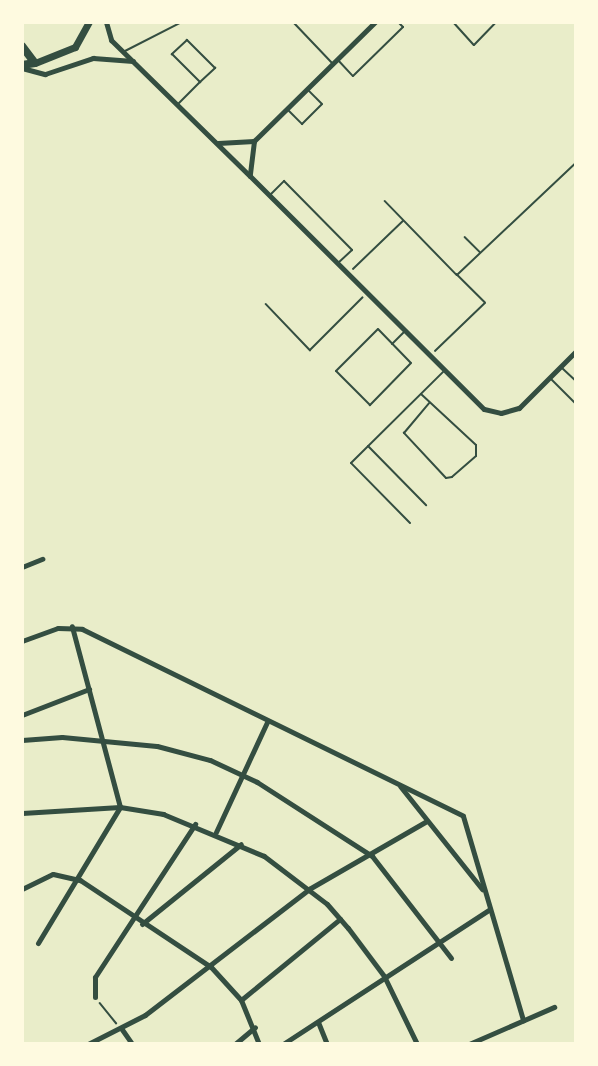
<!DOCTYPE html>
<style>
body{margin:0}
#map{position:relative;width:598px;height:1066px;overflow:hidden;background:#e9edc9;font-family:Lato,sans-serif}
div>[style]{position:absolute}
.path>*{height:1.5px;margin:-0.75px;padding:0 0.75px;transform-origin:0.75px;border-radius:0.75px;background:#344e41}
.service>*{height:2px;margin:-1px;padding:0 1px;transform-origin:1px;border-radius:1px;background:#344e41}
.minor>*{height:5px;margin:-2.5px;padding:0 2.5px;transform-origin:2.5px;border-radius:2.5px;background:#344e41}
.tertiary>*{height:7px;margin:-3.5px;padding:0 3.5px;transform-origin:3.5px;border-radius:3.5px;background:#344e41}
.secondary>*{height:8px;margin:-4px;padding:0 4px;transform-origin:4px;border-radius:4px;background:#344e41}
span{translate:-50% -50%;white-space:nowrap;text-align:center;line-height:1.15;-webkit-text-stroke:5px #fefae0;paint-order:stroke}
.frame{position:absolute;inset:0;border:24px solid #fefae0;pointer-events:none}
</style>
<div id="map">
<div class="path">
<div style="left:385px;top:201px;width:103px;rotate:45.8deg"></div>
<div style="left:465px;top:237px;width:21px;rotate:45deg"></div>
<div style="left:353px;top:269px;width:69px;rotate:-43.8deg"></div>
<div style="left:266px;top:304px;width:64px;rotate:46.3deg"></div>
<div style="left:310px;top:350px;width:74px;rotate:-45deg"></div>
<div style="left:435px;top:351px;width:69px;rotate:-43.8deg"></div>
<div style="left:485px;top:303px;width:40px;rotate:-135deg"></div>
<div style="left:457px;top:275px;width:163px;rotate:-43.3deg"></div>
<div style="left:100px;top:1003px;width:26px;rotate:51deg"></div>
</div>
<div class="service">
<div style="left:293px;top:22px;width:58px;rotate:46.4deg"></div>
<div style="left:453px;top:22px;width:31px;rotate:48deg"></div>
<div style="left:474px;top:45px;width:32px;rotate:-46deg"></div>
<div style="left:125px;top:51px;width:64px;rotate:-27deg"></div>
<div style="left:337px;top:59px;width:23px;rotate:47deg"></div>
<div style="left:353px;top:76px;width:70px;rotate:-44.4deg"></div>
<div style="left:403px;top:27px;width:7px;rotate:-135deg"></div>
<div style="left:178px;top:104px;width:31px;rotate:-45deg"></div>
<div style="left:200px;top:82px;width:21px;rotate:-43deg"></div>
<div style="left:215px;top:68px;width:40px;rotate:-135deg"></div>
<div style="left:187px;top:40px;width:21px;rotate:137deg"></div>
<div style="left:172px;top:54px;width:40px;rotate:45deg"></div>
<div style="left:288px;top:110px;width:20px;rotate:45deg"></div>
<div style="left:302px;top:124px;width:28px;rotate:-45deg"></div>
<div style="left:322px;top:104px;width:21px;rotate:-135deg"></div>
<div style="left:270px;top:195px;width:20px;rotate:-45deg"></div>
<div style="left:284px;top:181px;width:97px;rotate:45.4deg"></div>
<div style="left:352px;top:250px;width:18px;rotate:137deg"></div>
<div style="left:378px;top:329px;width:47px;rotate:45.9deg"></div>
<div style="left:411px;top:363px;width:59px;rotate:134.3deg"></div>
<div style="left:370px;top:405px;width:48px;rotate:-135deg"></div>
<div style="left:336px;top:371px;width:59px;rotate:-45deg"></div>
<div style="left:392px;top:344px;width:17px;rotate:-45deg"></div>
<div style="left:562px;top:368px;width:19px;rotate:43deg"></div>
<div style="left:551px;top:379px;width:35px;rotate:45deg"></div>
<div style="left:421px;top:394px;width:75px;rotate:42.8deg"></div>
<div style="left:476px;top:445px;width:11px;rotate:90deg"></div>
<div style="left:476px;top:456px;width:32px;rotate:139deg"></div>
<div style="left:452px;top:477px;width:6px;rotate:171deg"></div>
<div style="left:446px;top:478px;width:62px;rotate:-133deg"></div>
<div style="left:404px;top:433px;width:39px;rotate:-50deg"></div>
<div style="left:368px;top:446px;width:83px;rotate:45.5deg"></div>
<div style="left:410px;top:523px;width:84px;rotate:-134.5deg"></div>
<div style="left:351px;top:463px;width:131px;rotate:-44.7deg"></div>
</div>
<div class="minor">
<div style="left:106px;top:22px;width:19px;rotate:74deg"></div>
<div style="left:111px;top:40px;width:194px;rotate:44.4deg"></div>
<div style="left:375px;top:22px;width:170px;rotate:135.5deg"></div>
<div style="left:254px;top:141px;width:35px;rotate:97deg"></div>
<div style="left:250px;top:176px;width:330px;rotate:44.9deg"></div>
<div style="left:484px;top:409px;width:17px;rotate:13deg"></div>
<div style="left:501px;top:413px;width:19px;rotate:-16deg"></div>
<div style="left:519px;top:408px;width:81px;rotate:-45deg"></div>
<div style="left:22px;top:68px;width:24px;rotate:15deg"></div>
<div style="left:45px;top:74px;width:51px;rotate:-18.4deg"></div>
<div style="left:93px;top:58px;width:40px;rotate:4.3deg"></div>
<div style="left:218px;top:143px;width:36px;rotate:-3deg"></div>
<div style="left:22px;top:567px;width:22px;rotate:-22deg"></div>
<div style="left:22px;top:641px;width:38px;rotate:-20deg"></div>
<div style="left:58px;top:628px;width:24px;rotate:2deg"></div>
<div style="left:82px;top:629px;width:424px;rotate:26.1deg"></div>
<div style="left:463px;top:816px;width:213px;rotate:73.6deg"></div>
<div style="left:22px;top:715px;width:72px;rotate:-21.2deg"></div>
<div style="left:22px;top:740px;width:40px;rotate:-4.3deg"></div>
<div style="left:62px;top:737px;width:95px;rotate:5.4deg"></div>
<div style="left:157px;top:746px;width:55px;rotate:14.8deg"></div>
<div style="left:210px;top:760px;width:52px;rotate:25.1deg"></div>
<div style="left:257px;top:782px;width:137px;rotate:32.8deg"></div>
<div style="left:372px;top:856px;width:129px;rotate:52.2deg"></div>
<div style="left:400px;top:786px;width:132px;rotate:51.5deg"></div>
<div style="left:22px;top:813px;width:98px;rotate:-3.5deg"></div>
<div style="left:120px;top:807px;width:44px;rotate:9.2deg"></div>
<div style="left:163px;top:814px;width:109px;rotate:22.6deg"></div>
<div style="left:264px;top:856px;width:79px;rotate:37.3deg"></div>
<div style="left:327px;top:904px;width:32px;rotate:49deg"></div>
<div style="left:348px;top:928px;width:60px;rotate:53.1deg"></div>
<div style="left:384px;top:976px;width:76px;rotate:64.1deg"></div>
<div style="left:216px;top:832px;width:121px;rotate:-65.1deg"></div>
<div style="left:22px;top:889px;width:34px;rotate:-26deg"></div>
<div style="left:53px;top:874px;width:28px;rotate:13deg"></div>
<div style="left:80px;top:880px;width:157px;rotate:33.6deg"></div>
<div style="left:211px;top:967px;width:45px;rotate:47.7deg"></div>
<div style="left:241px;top:1000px;width:48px;rotate:67.8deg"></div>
<div style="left:142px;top:924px;width:127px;rotate:-38.9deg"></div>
<div style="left:38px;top:943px;width:159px;rotate:-58.9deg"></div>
<div style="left:120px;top:807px;width:187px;rotate:-104.9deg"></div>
<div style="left:95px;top:997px;width:20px;rotate:-90deg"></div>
<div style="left:95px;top:977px;width:183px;rotate:-56.8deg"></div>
<div style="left:241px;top:1000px;width:128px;rotate:-39.3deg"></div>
<div style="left:318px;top:1022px;width:24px;rotate:68deg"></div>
<div style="left:121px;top:1028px;width:19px;rotate:55deg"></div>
<div style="left:88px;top:1044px;width:64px;rotate:-27deg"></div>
<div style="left:145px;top:1015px;width:207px;rotate:-37.5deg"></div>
<div style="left:309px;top:889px;width:136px;rotate:-30deg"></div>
<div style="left:235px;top:1044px;width:26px;rotate:-40deg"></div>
<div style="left:283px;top:1044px;width:247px;rotate:-33.1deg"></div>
<div style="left:469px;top:1044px;width:93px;rotate:-23.5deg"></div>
</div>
<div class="tertiary">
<div style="left:35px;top:63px;width:43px;rotate:-21.8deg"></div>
<div style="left:75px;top:47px;width:29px;rotate:-61deg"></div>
</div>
<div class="secondary">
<div style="left:22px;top:46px;width:21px;rotate:53deg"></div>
<div style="left:35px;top:63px;width:13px;rotate:171deg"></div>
</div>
<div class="frame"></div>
</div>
